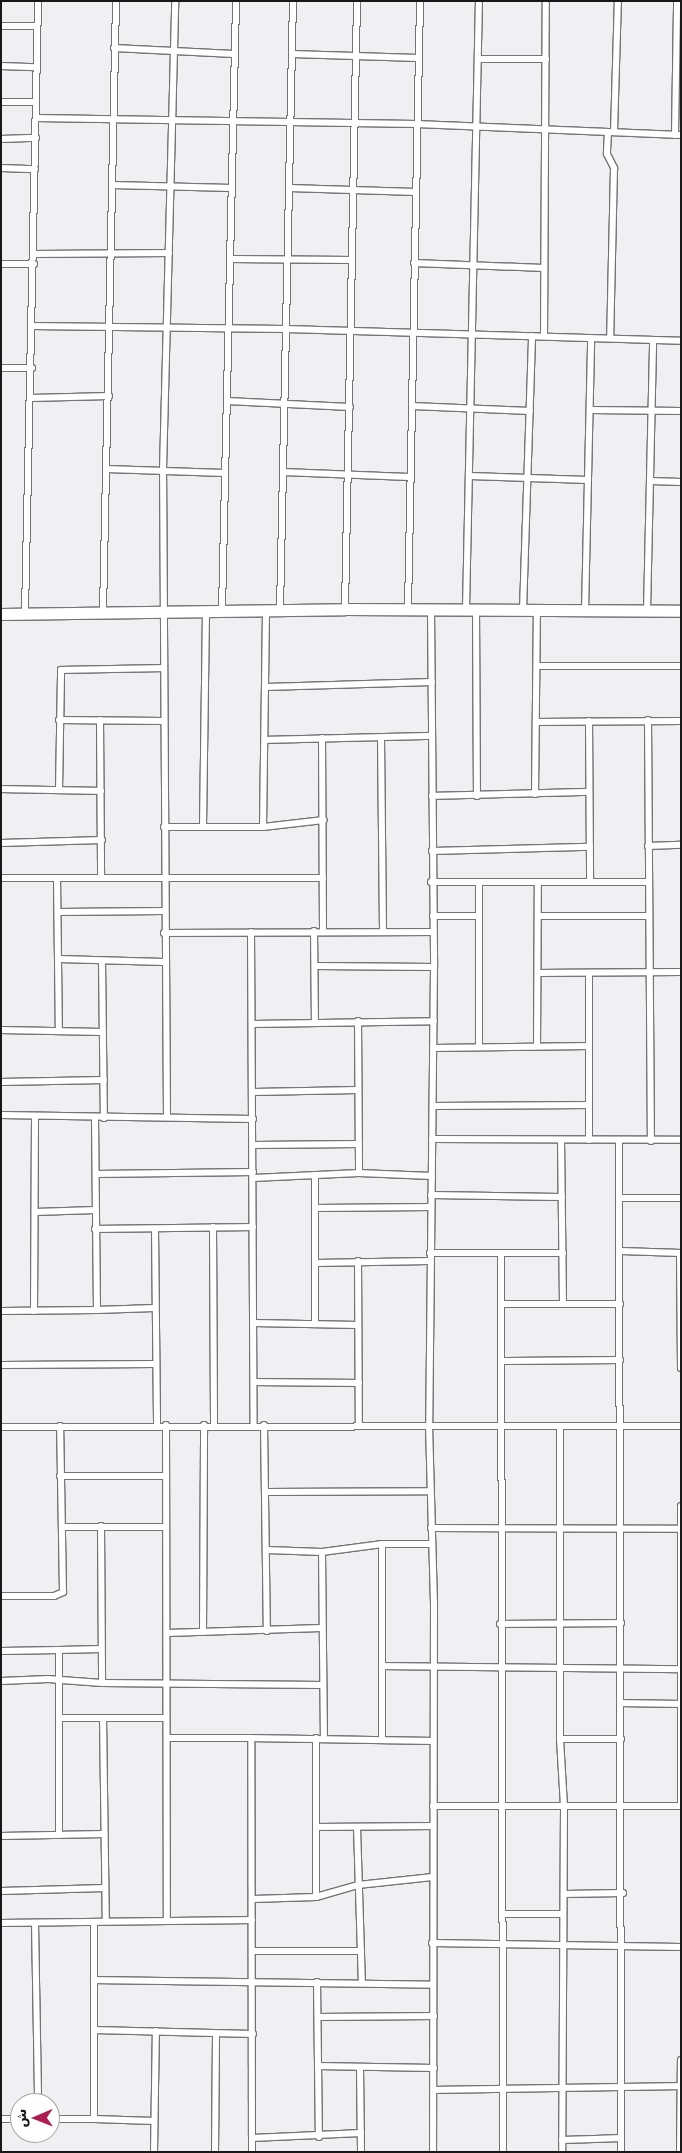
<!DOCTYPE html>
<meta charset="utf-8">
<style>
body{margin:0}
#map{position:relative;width:682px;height:2153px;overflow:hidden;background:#f0f0f2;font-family:"DejaVu Sans",Cairo,sans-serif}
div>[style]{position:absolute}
.roads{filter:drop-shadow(1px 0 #747476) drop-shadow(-1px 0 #747476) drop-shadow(0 1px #747476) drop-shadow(0 -1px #747476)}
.minor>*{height:6px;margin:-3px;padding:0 3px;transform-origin:3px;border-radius:3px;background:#fff}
.trunk>*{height:11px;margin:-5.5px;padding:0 5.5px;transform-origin:5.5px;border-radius:5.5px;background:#fff}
span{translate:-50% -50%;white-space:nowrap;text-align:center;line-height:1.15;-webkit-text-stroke:4px #fff;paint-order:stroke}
.frame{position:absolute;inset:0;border:2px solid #181818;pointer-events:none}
.north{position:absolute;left:10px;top:2093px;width:50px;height:50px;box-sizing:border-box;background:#fff;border:1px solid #a3a3a3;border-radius:50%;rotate:269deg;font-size:14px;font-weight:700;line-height:20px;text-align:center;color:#181818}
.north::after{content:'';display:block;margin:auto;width:18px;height:22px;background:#ad1d51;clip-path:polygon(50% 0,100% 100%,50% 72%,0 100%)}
</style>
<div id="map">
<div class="roads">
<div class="minor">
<div style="left:1px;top:26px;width:36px"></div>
<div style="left:114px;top:48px;width:120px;rotate:2.9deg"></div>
<div style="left:292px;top:54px;width:126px;rotate:1.8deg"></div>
<div style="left:479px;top:59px;width:67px"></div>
<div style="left:1px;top:66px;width:35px;rotate:2deg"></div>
<div style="left:1px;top:102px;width:34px"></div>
<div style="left:36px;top:118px;width:380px;rotate:0.9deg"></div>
<div style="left:416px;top:124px;width:265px;rotate:2.4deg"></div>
<div style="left:608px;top:132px;width:22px;rotate:93deg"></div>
<div style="left:607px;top:154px;width:16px;rotate:63deg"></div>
<div style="left:614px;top:168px;width:170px;rotate:91.3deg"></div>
<div style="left:614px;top:132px;width:131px;rotate:-88.3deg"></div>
<div style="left:675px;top:135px;width:134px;rotate:-89.1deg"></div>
<div style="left:1px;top:139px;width:35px;rotate:-2deg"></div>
<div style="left:1px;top:168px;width:34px;rotate:2deg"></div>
<div style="left:112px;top:185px;width:120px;rotate:1.4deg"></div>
<div style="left:289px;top:188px;width:127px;rotate:1.8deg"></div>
<div style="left:34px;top:254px;width:135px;rotate:-0.4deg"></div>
<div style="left:230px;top:259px;width:122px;rotate:0.5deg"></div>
<div style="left:414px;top:263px;width:130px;rotate:2.2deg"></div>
<div style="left:1px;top:264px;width:33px"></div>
<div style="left:32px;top:326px;width:254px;rotate:0.7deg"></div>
<div style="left:286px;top:329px;width:395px;rotate:1.7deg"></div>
<div style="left:544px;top:336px;width:335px;rotate:-89.7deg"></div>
<div style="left:1px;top:368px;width:31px"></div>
<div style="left:31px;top:398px;width:78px;rotate:-1.5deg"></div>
<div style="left:227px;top:401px;width:123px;rotate:2.8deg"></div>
<div style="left:412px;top:406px;width:118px;rotate:2.4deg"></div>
<div style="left:591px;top:410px;width:90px;rotate:0.6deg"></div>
<div style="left:107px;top:469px;width:117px;rotate:2deg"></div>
<div style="left:283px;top:472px;width:126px;rotate:2.3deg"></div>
<div style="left:470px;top:476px;width:118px;rotate:1.9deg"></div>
<div style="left:651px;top:481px;width:30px;rotate:2deg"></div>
<div style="left:345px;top:609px;width:608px;rotate:-88.87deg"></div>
<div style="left:408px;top:609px;width:608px;rotate:-88.87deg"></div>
<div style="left:431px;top:609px;width:358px;rotate:89.5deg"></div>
<div style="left:434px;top:967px;width:458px;rotate:90.6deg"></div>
<div style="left:429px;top:1425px;width:178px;rotate:88.4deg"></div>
<div style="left:434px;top:1603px;width:549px;rotate:90.1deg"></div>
<div style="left:466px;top:609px;width:608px;rotate:-88.78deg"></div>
<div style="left:476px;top:609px;width:187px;rotate:89.7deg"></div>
<div style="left:222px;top:610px;width:609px;rotate:-88.68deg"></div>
<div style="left:280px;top:610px;width:609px;rotate:-88.78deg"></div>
<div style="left:523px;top:610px;width:274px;rotate:-88.1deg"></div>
<div style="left:585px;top:611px;width:273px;rotate:-88.7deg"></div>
<div style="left:647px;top:611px;width:271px;rotate:-88.7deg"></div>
<div style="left:103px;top:612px;width:611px;rotate:-88.78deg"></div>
<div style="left:25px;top:613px;width:612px;rotate:-88.78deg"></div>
<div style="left:537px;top:666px;width:144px"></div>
<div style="left:266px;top:687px;width:166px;rotate:-1.7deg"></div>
<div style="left:59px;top:720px;width:104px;rotate:0.6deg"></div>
<div style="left:100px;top:720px;width:157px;rotate:89.6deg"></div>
<div style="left:648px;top:720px;width:421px;rotate:89.6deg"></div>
<div style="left:589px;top:721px;width:161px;rotate:89.6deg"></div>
<div style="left:537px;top:722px;width:144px;rotate:-0.4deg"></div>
<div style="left:322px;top:738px;width:193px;rotate:89.7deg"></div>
<div style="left:381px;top:738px;width:192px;rotate:89.4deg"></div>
<div style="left:265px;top:740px;width:167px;rotate:-1.4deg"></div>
<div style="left:1px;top:789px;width:100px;rotate:1.1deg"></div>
<div style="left:59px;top:790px;width:120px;rotate:-89deg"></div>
<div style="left:61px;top:670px;width:102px;rotate:-1.1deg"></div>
<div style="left:535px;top:794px;width:184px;rotate:-89.4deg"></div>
<div style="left:432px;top:796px;width:157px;rotate:-1.5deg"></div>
<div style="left:164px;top:827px;width:99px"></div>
<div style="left:263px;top:827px;width:61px;rotate:-6.5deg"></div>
<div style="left:203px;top:827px;width:217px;rotate:-89.2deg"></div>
<div style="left:263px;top:827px;width:217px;rotate:-89.2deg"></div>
<div style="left:1px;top:843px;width:101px;rotate:-1.7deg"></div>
<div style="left:648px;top:846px;width:33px;rotate:-2deg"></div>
<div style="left:432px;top:851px;width:158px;rotate:-1.5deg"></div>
<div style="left:1px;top:878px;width:322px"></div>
<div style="left:57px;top:878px;width:153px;rotate:89.3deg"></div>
<div style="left:431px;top:882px;width:217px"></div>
<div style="left:479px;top:882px;width:165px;rotate:90deg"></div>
<div style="left:58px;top:912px;width:106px;rotate:-0.5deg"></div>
<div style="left:433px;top:916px;width:45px"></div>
<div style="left:538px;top:916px;width:111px"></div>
<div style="left:314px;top:931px;width:90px;rotate:89.4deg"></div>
<div style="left:251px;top:932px;width:493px;rotate:89.7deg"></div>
<div style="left:164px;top:933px;width:269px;rotate:-0.2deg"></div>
<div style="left:59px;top:959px;width:105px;rotate:1.6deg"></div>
<div style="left:102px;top:961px;width:157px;rotate:89.3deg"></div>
<div style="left:316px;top:966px;width:118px;rotate:0.5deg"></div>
<div style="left:538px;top:973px;width:143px;rotate:-0.4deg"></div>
<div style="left:358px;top:1021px;width:152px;rotate:89.6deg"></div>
<div style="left:253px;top:1024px;width:181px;rotate:-0.9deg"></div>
<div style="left:1px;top:1030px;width:102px;rotate:1.1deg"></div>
<div style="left:537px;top:1046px;width:164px;rotate:-89.7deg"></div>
<div style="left:433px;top:1048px;width:156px;rotate:-0.7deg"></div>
<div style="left:1px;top:1082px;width:103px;rotate:-1.1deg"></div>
<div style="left:253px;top:1092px;width:105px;rotate:-1.1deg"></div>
<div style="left:433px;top:1106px;width:156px;rotate:-0.4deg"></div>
<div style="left:1px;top:1115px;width:252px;rotate:0.9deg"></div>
<div style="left:167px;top:1117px;width:647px;rotate:-90.35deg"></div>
<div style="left:163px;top:470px;width:469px;rotate:-88.5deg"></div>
<div style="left:432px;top:1139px;width:249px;rotate:0.2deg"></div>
<div style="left:561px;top:1140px;width:164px;rotate:89.3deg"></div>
<div style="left:589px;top:1140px;width:167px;rotate:-90deg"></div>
<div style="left:619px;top:1140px;width:1012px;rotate:89.89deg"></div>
<div style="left:253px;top:1145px;width:106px;rotate:-0.5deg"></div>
<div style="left:96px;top:1174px;width:157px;rotate:-0.7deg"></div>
<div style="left:315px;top:1175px;width:149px;rotate:90deg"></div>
<div style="left:253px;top:1178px;width:106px;rotate:-2.7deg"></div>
<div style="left:359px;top:1173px;width:73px;rotate:2.4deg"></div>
<div style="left:431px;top:1195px;width:131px;rotate:0.9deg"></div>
<div style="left:620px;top:1198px;width:61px"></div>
<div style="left:316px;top:1208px;width:115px;rotate:-0.5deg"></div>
<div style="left:35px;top:1212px;width:60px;rotate:-1.9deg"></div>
<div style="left:213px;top:1227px;width:198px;rotate:89.7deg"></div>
<div style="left:95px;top:1229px;width:158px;rotate:-0.7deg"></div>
<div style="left:155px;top:1229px;width:196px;rotate:89.4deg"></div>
<div style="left:621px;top:1251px;width:60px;rotate:1.9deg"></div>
<div style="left:430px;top:1253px;width:133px"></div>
<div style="left:680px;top:1253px;width:115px;rotate:89.5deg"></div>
<div style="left:501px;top:1254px;width:898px;rotate:89.87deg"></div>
<div style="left:358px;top:1261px;width:165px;rotate:89.7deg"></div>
<div style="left:316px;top:1263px;width:113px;rotate:-1deg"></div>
<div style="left:502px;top:1304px;width:118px"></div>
<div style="left:97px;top:1310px;width:57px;rotate:-2deg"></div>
<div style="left:1px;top:1311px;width:96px;rotate:-0.6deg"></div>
<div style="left:97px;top:1310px;width:192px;rotate:-90.6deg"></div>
<div style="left:34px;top:1311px;width:195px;rotate:-89.7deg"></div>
<div style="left:254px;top:1323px;width:104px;rotate:1.1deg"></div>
<div style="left:502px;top:1361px;width:118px;rotate:-0.5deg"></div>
<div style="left:1px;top:1365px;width:154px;rotate:-0.4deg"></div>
<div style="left:254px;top:1382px;width:105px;rotate:0.5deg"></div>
<div style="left:166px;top:1425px;width:495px;rotate:89.9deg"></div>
<div style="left:264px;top:1425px;width:206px;rotate:89.2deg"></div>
<div style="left:1px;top:1427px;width:680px;rotate:-0.08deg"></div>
<div style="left:560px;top:1428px;width:311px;rotate:90deg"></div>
<div style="left:560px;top:1739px;width:68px;rotate:86.6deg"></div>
<div style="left:564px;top:1807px;width:345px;rotate:90.3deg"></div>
<div style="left:60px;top:1476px;width:106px"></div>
<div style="left:266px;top:1492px;width:164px;rotate:-0.3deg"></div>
<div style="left:681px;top:1506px;width:297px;rotate:90deg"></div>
<div style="left:101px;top:1526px;width:157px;rotate:89.6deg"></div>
<div style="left:62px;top:1527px;width:104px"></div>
<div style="left:431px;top:1528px;width:250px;rotate:0.2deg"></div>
<div style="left:382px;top:1544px;width:196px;rotate:90deg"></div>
<div style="left:267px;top:1550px;width:55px;rotate:2.1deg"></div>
<div style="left:322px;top:1552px;width:61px;rotate:-7.6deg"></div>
<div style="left:382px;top:1544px;width:50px"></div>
<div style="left:322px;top:1552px;width:186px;rotate:89.4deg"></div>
<div style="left:1px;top:1596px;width:53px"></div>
<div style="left:54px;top:1596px;width:10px;rotate:-24deg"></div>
<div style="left:63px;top:1592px;width:166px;rotate:-91deg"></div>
<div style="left:500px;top:1624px;width:121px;rotate:-0.5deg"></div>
<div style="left:203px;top:1632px;width:207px;rotate:-89.7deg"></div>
<div style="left:167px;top:1633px;width:154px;rotate:-1.9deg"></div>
<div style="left:1px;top:1651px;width:58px;rotate:-1deg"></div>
<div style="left:382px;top:1666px;width:299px;rotate:0.6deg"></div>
<div style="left:1px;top:1681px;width:47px;rotate:-2.4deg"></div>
<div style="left:48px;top:1679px;width:54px;rotate:4.2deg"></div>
<div style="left:102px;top:1683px;width:221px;rotate:0.5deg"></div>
<div style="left:621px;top:1703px;width:58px;rotate:1deg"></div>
<div style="left:59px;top:1718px;width:107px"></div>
<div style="left:103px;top:1718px;width:203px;rotate:89.2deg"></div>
<div style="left:167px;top:1738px;width:84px"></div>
<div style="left:316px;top:1738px;width:159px;rotate:90deg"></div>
<div style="left:560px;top:1739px;width:61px"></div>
<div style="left:433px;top:1806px;width:248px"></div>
<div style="left:316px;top:1827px;width:117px;rotate:-0.5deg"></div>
<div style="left:357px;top:1827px;width:155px;rotate:88.2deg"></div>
<div style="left:59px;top:1835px;width:185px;rotate:-90deg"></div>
<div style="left:59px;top:1650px;width:42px;rotate:-1.4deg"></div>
<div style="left:1px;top:1836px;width:103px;rotate:-1.1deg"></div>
<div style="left:1px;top:1891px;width:104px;rotate:-1.7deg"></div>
<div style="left:564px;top:1894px;width:59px;rotate:-1deg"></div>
<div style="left:253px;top:1899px;width:63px;rotate:-1.8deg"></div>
<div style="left:316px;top:1897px;width:44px;rotate:-15.9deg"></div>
<div style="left:358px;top:1885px;width:75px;rotate:-6.1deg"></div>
<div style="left:502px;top:1914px;width:61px"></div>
<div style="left:1px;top:1923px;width:251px;rotate:-0.7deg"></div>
<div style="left:35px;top:1923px;width:180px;rotate:89deg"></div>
<div style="left:432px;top:1943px;width:249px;rotate:0.9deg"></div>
<div style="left:253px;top:1951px;width:108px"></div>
<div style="left:94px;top:1980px;width:339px;rotate:0.8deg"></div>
<div style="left:317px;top:1982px;width:155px;rotate:89.3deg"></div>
<div style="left:318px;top:2017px;width:116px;rotate:-0.5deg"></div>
<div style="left:94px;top:2030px;width:159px;rotate:1.4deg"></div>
<div style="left:318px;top:2066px;width:116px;rotate:1deg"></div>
<div style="left:360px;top:2068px;width:84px;rotate:89.3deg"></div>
<div style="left:434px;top:2090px;width:247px;rotate:-0.9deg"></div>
<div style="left:1px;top:2119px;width:19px"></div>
<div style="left:50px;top:2119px;width:44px"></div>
<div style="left:94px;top:2119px;width:197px;rotate:-90deg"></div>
<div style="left:94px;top:2119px;width:60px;rotate:1.9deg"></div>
<div style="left:252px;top:2138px;width:109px;rotate:-2.6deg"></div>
<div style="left:562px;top:2140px;width:59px;rotate:-1.9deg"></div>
<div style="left:154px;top:2152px;width:121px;rotate:-89.1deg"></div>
<div style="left:215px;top:2152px;width:118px;rotate:-89.5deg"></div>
<div style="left:252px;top:2152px;width:414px;rotate:-90.1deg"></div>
<div style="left:251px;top:1738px;width:181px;rotate:0.9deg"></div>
<div style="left:680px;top:2152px;width:92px;rotate:-89.4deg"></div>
</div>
<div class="trunk">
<div style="left:1px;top:614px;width:344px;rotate:-0.8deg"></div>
<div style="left:345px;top:609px;width:336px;rotate:0.3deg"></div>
</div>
</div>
<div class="frame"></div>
<div class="north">ش</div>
</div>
